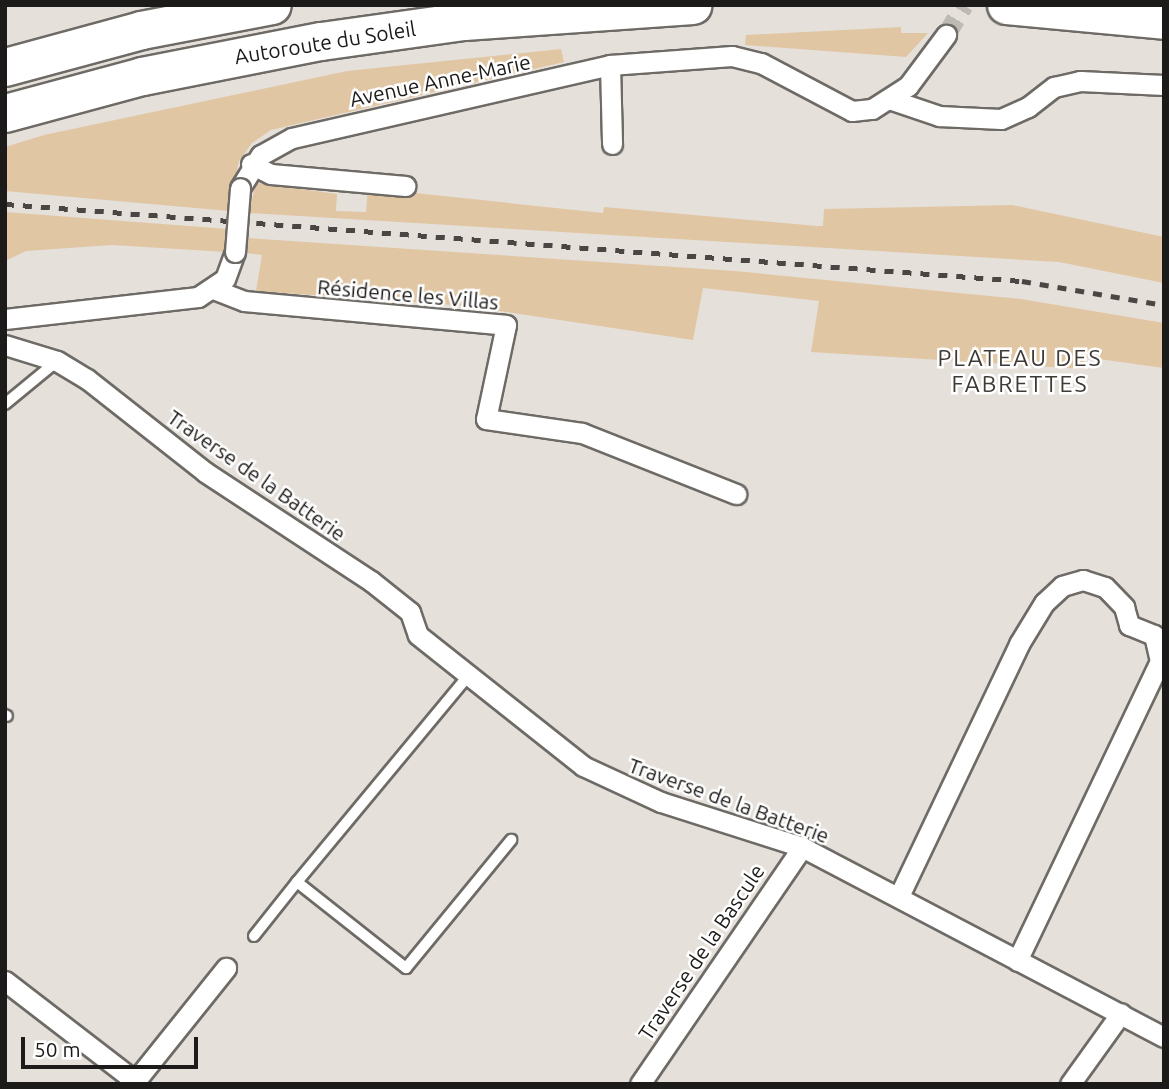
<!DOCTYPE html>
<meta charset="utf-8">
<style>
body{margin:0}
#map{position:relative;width:1169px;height:1089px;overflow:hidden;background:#e5e0da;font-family:Ubuntu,sans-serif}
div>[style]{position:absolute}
.green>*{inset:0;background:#e1c6a4}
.minor-tunnel>*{height:19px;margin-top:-9.5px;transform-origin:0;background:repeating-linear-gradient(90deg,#bdb9b3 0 19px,transparent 0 29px)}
.roads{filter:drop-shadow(2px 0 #6e6a65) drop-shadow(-2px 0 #6e6a65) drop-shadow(0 2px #6e6a65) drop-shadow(0 -2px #6e6a65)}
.service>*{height:10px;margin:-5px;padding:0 5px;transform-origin:5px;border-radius:5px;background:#fff}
.minor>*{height:19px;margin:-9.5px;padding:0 9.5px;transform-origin:9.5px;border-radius:9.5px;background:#fff}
.motorway>*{height:37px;margin:-18.5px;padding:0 18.5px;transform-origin:18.5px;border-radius:18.5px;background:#fff}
.rail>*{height:5px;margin-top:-2.5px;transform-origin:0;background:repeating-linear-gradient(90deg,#494643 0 9px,transparent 0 18px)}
.bridges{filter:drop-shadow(2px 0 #6e6a65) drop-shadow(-2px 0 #6e6a65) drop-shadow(0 2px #6e6a65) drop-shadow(0 -2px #6e6a65)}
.minor-bridge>*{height:19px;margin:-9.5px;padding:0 9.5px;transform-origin:9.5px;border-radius:9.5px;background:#fff}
span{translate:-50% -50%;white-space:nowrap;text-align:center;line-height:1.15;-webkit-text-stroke:5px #fff;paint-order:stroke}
.street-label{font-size:21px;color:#1d1b19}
.neighbourhood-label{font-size:23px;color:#3e3b36;letter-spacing:2px}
.frame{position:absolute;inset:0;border:7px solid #1d1b19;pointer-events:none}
.scale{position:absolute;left:21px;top:1037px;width:177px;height:32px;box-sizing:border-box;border:4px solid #1d1b19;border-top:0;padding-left:9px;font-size:21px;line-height:24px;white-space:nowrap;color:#1d1b19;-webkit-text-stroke:5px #fff;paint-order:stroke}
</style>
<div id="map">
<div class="green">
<div style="clip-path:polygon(901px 27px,901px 33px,928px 33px,906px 57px,745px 45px,746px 35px)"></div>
<div style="clip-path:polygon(561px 49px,564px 62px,271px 130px,252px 143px,239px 161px,229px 211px,5px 191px,5px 147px,44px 135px,347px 71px)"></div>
<div style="clip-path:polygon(256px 183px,337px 194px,336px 211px,366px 212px,368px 188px,603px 213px,604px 207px,817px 226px,823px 226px,824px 209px,1012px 205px,1164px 237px,1164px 283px,1059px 262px,249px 213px)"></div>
<div style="clip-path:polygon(5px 212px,228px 229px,227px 252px,112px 245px,26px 251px,5px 261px)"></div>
<div style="clip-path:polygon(247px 238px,735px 271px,1021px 299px,1164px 323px,1164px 368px,1084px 357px,1085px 369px,811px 352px,819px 301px,703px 288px,693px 340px,466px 306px,256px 291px,262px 255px,246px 253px)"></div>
</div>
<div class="minor-tunnel">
<div style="left:946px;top:35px;width:35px;rotate:-59deg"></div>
</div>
<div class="roads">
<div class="service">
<div style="left:5px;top:404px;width:66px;rotate:-39.5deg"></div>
<div style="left:5px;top:715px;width:2px;rotate:27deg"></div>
<div style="left:297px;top:882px;width:266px;rotate:-50.3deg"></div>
<div style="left:254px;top:936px;width:69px;rotate:-51.5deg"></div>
<div style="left:297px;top:882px;width:139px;rotate:38.3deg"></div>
<div style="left:406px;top:968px;width:166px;rotate:-50.6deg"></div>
</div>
<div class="minor">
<div style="left:610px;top:65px;width:79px;rotate:88.5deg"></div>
<div style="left:892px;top:100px;width:50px;rotate:18.8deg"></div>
<div style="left:939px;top:116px;width:62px;rotate:2.8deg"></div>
<div style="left:1001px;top:119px;width:30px;rotate:-24deg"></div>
<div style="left:1028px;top:107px;width:33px;rotate:-38deg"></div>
<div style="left:1054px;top:87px;width:27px;rotate:-13deg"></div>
<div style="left:1080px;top:81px;width:84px;rotate:2.7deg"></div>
<div style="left:251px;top:164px;width:22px;rotate:27deg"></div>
<div style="left:271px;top:174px;width:135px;rotate:5.1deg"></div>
<div style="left:240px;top:188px;width:39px;rotate:-58deg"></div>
<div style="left:261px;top:155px;width:35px;rotate:-29deg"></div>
<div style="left:292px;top:138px;width:326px;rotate:-12.9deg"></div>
<div style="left:610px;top:65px;width:122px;rotate:-4.2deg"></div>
<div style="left:732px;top:56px;width:30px;rotate:14deg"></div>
<div style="left:761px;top:63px;width:103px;rotate:27.8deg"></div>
<div style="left:852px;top:111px;width:20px;rotate:-6deg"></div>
<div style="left:872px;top:109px;width:43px;rotate:-32.6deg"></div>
<div style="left:908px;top:86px;width:64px;rotate:-53.3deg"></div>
<div style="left:213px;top:289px;width:33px;rotate:21deg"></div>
<div style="left:244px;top:301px;width:263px;rotate:5.2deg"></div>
<div style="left:506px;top:325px;width:96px;rotate:102deg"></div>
<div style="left:486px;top:419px;width:97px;rotate:8.3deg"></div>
<div style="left:582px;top:433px;width:166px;rotate:21.6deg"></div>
<div style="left:5px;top:319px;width:194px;rotate:-6.5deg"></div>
<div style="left:198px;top:297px;width:32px;rotate:-34deg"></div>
<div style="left:225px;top:279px;width:29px;rotate:-70deg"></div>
<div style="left:5px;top:345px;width:54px;rotate:17.1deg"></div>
<div style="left:57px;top:361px;width:35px;rotate:31deg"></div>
<div style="left:87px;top:379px;width:150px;rotate:38.2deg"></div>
<div style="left:205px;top:472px;width:199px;rotate:33.3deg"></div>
<div style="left:371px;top:581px;width:50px;rotate:38.5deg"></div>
<div style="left:410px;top:612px;width:24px;rotate:71deg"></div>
<div style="left:418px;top:635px;width:211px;rotate:38.4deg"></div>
<div style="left:583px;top:766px;width:86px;rotate:24.8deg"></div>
<div style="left:661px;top:802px;width:148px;rotate:17.7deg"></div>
<div style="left:802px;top:847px;width:409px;rotate:27.7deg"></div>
<div style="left:899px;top:896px;width:279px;rotate:-64.5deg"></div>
<div style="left:1019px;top:644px;width:48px;rotate:-58.6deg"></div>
<div style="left:1044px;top:603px;width:25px;rotate:-43deg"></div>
<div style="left:1062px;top:586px;width:22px;rotate:-16deg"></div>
<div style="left:1083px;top:580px;width:23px;rotate:18deg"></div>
<div style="left:1105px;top:587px;width:28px;rotate:46deg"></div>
<div style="left:1124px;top:607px;width:19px;rotate:74deg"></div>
<div style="left:1129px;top:625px;width:27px;rotate:22deg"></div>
<div style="left:1154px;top:635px;width:27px;rotate:77deg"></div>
<div style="left:1160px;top:661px;width:332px;rotate:115.5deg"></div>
<div style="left:5px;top:981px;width:164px;rotate:37.6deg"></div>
<div style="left:133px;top:1084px;width:149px;rotate:-51.3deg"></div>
<div style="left:640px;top:1084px;width:287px;rotate:-55.6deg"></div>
<div style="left:1070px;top:1084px;width:87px;rotate:-54.3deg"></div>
</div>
<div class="motorway">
<div style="left:1006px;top:5px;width:159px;rotate:5.4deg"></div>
<div style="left:5px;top:67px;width:141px;rotate:-15.2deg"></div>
<div style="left:141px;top:30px;width:133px;rotate:-10.8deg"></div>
<div style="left:5px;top:113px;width:142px;rotate:-15.1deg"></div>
<div style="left:142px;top:76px;width:182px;rotate:-11.1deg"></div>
<div style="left:321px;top:41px;width:144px;rotate:-8deg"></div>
<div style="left:464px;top:21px;width:229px;rotate:-4deg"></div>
</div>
</div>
<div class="rail">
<div style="left:5px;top:204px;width:1020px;rotate:4.33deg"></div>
<div style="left:1022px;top:281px;width:144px;rotate:9.6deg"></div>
</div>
<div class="bridges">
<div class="minor-bridge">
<div style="left:235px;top:252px;width:64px;rotate:-85.5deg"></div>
</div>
</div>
<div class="street-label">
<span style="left:325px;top:42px;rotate:-9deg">Autoroute du Soleil</span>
<span style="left:440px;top:80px;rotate:-12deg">Avenue Anne-Marie</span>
<span style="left:408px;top:294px;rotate:5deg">Résidence les Villas</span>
<span style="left:257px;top:475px;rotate:35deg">Traverse de la Batterie</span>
<span style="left:729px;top:800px;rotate:20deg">Traverse de la Batterie</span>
<span style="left:701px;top:952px;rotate:-56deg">Traverse de la Bascule</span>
</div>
<div class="neighbourhood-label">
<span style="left:1020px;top:371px">PLATEAU DES<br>FABRETTES</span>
</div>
<div class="frame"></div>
<div class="scale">50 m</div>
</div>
